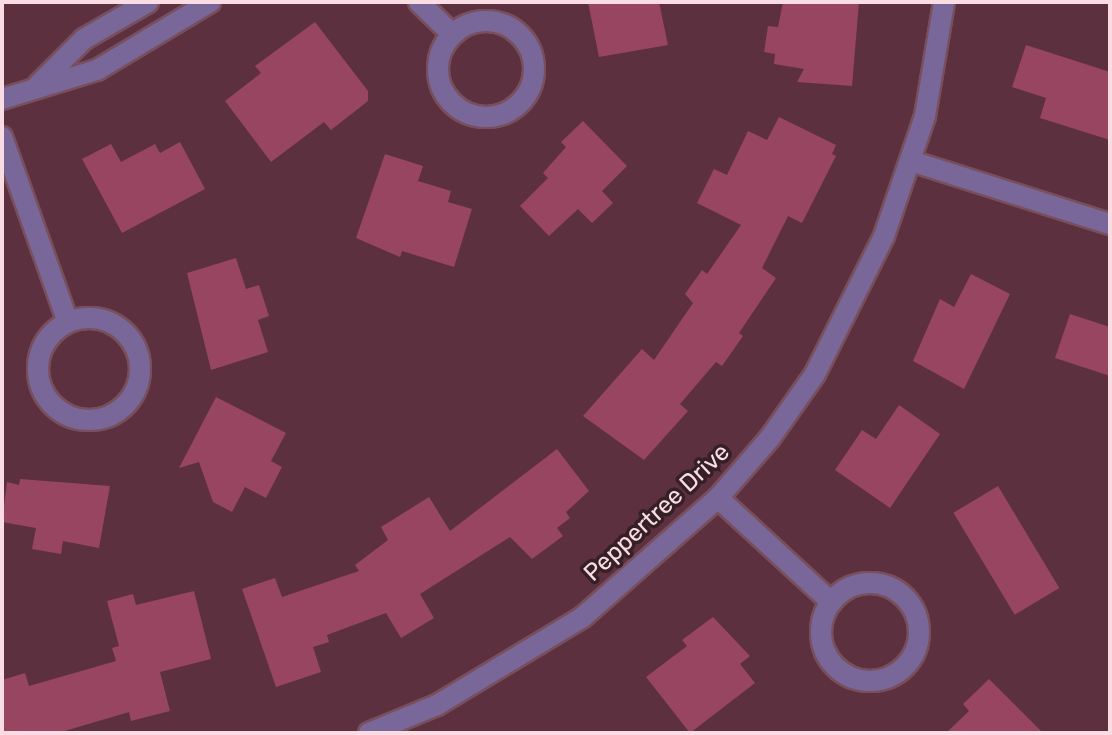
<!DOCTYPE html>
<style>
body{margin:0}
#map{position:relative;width:1112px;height:735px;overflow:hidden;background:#5c303e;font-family:Rubik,sans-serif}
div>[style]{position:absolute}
.building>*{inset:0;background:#984561;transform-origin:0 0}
.roads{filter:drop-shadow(2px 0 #784f5c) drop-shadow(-2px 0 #784f5c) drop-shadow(0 2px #784f5c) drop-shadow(0 -2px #784f5c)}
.minor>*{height:20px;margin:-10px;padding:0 10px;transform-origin:10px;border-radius:10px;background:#7a679a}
.minor>.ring{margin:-10px;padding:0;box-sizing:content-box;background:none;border:20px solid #7a679a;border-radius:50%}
span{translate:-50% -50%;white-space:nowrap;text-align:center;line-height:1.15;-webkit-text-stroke:7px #342026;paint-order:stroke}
.street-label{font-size:24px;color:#fadde4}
.frame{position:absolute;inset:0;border:4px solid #fadde4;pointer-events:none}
</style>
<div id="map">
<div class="building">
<div style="clip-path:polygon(588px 2px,659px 2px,668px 45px,599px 57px)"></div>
<div style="clip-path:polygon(783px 2px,859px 2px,852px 86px,797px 82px,804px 69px,774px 64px,775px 54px,764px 52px,768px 26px,778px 27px)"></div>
<div style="clip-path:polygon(315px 22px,368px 91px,368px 101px,331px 130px,324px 122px,271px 162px,225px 101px,261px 73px,255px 66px)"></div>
<div style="clip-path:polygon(1026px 45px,1110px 72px,1110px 140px,1040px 118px,1046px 98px,1012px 87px)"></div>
<div style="clip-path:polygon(779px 117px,836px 145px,832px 154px,836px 156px,802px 223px,788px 216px,762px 268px,776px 278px,739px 333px,743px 336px,722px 366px,716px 362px,680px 404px,688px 411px,644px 460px,583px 416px,642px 349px,654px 360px,693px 303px,685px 294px,702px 270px,707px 274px,741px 225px,697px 203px,714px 169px,727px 175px,748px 131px,767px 140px)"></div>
<div style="clip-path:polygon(583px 121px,627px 166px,602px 191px,613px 203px,592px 223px,578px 209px,549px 236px,520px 206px,548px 178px,543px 173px,566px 147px,561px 142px)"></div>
<div style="clip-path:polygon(180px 142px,205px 189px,122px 233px,82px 159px,111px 144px,121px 162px,155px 144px,160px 153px)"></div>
<div style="clip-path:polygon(385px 154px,423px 166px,418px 181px,451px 191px,448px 202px,472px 209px,454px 267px,402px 251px,400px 257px,356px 238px)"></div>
<div style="clip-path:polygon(236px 258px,246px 289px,259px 285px,269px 316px,258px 320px,268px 352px,211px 370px,187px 273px)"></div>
<div style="clip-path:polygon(971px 274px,1010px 294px,964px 389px,913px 361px,940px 299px,954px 307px)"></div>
<div style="clip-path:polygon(1070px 314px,1110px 327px,1110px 376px,1055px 358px)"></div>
<div style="clip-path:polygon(216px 397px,286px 433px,271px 461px,282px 467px,266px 498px,245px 487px,232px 512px,213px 502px,199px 462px,179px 468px)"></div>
<div style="clip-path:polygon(899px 405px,940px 434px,890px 508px,835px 470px,862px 430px,876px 439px)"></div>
<div style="clip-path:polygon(557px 449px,589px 491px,566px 512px,570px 518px,557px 528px,563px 536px,532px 559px,510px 537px,420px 594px,434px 618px,401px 638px,386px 613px,327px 635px,329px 642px,313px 647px,321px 672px,276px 687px,242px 589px,275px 578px,282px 597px,359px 571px,355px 565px,388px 540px,381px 527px,429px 497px,450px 531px)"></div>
<div style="clip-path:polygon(20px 479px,110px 486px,99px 548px,63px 541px,61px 554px,32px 549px,36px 528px,2px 522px,7px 482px,19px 485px)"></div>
<div style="left:998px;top:486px;width:119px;height:52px;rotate:59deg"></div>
<div style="clip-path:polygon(194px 591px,211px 659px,160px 672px,170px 711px,131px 721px,129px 712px,58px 733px,2px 733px,2px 680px,25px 673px,29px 686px,116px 661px,112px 648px,119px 646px,107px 601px,133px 594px,136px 605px)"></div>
<div style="clip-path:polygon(713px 617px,750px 656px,740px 664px,755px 683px,690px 733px,646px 677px,687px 646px,682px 640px)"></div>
<div style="clip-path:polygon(989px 679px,1043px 733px,946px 733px,969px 711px,963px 704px)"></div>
</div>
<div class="roads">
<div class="minor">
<div style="left:419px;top:2px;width:46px;rotate:44.1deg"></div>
<div class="ring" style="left:438px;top:21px;width:76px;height:76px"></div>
<div style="left:38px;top:85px;width:65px;rotate:-45deg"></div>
<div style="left:84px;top:39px;width:74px;rotate:-30deg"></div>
<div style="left:2px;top:99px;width:99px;rotate:-17deg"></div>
<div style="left:97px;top:70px;width:132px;rotate:-31deg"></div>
<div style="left:2px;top:137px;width:196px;rotate:70.4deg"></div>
<div style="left:911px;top:161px;width:209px;rotate:17.6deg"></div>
<div class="ring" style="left:38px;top:318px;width:82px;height:82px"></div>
<div style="left:718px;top:498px;width:154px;rotate:42.6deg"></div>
<div class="ring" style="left:821px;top:583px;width:78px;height:78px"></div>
<div style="left:369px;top:733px;width:74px;rotate:-22.4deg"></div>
<div style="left:437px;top:705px;width:170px;rotate:-31.1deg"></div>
<div style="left:583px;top:617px;width:180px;rotate:-41.4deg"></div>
<div style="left:718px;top:498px;width:79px;rotate:-49.1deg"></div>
<div style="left:770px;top:438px;width:78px;rotate:-54.9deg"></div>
<div style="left:815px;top:374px;width:154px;rotate:-63.4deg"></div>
<div style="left:884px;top:236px;width:127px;rotate:-71.1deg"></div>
<div style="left:925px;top:116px;width:116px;rotate:-80.5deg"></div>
</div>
</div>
<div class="street-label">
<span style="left:657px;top:513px;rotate:-43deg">Peppertree Drive</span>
</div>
<div class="frame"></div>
</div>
